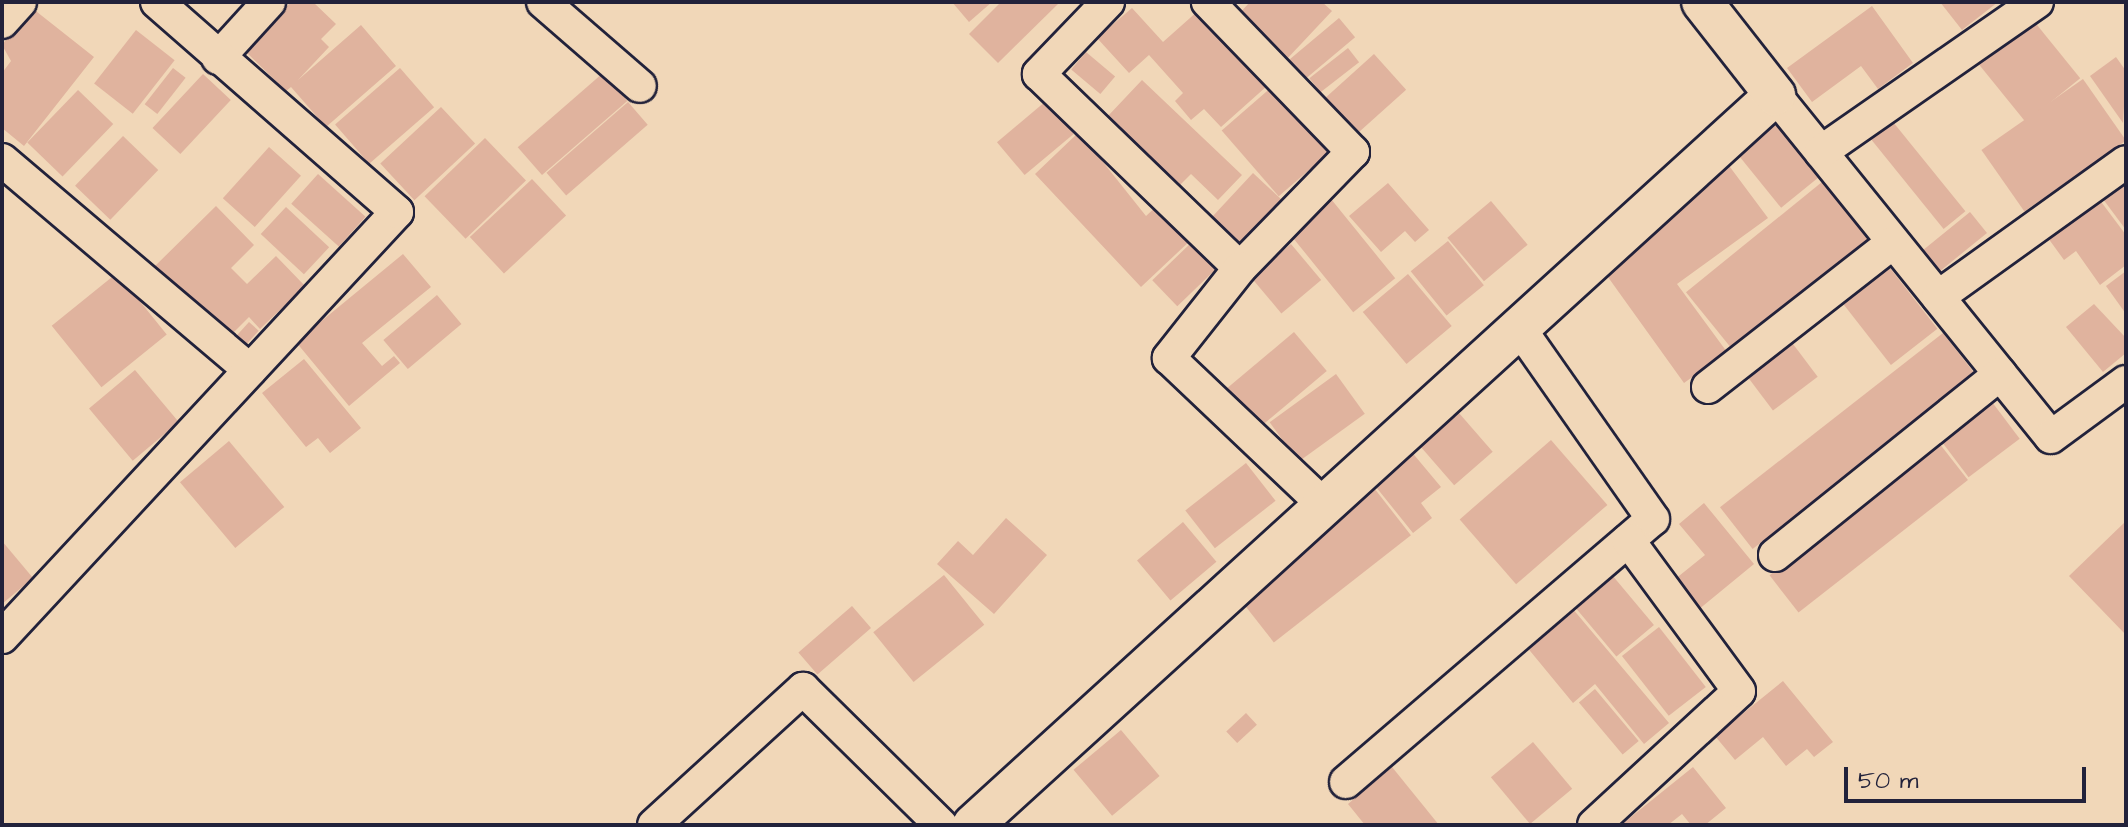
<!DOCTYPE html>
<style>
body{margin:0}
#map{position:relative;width:2128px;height:827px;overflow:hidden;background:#f1d7b8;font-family:"Architects Daughter",sans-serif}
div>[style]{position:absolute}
.building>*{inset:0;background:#e0b39e;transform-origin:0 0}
.roads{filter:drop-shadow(2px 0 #22223b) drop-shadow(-2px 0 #22223b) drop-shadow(0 2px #22223b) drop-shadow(0 -2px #22223b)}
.minor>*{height:32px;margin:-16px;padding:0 16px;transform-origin:16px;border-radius:16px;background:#f1d7b8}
.tertiary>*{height:40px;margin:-20px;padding:0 20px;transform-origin:20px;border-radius:20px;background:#f1d7b8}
span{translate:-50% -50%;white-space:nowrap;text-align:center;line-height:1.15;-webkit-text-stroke:7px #f1d7b8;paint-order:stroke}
.frame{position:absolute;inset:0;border:4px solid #22223b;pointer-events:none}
.scale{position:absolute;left:1844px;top:767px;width:242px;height:36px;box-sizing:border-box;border:4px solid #22223b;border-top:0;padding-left:10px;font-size:24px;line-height:28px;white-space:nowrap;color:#22223b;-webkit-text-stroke:6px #f1d7b8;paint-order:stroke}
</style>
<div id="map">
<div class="building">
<div style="clip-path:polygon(291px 2px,313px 2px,336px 24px,321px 39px,329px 47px,298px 80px,361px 25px,396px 66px,326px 127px,291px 87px,286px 91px,244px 50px)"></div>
<div style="clip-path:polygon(952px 2px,992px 2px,969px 22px)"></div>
<div style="clip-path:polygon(1001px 2px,1058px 4px,998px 63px,969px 34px)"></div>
<div style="clip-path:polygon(1250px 2px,1322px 2px,1332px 11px,1285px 61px,1237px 16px)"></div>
<div style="clip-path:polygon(1940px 2px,1998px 2px,1962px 30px)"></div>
<div style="clip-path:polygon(1872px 6px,1913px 63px,1878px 89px,1861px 66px,1812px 102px,1787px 68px)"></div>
<div style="clip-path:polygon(32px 8px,94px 57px,24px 146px,2px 128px,2px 73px,11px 61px,2px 45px)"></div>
<div style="clip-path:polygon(1132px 8px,1163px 42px,1199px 10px,1267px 86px,1221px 127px,1204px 109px,1191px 120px,1175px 101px,1183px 93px,1149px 55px,1129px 73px,1097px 38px)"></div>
<div style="left:1339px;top:18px;width:25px;height:65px;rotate:50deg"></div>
<div style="left:2033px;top:20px;width:75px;height:70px;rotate:51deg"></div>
<div style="left:136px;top:30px;width:49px;height:68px;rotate:38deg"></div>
<div style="left:1348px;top:48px;width:18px;height:49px;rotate:52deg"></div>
<div style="left:1086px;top:52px;width:38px;height:23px;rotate:40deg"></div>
<div style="left:1374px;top:54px;width:48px;height:72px;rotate:48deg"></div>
<div style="clip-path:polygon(2116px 57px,2126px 71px,2123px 123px,2090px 76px)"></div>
<div style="left:173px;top:68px;width:16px;height:46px;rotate:38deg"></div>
<div style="left:400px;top:68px;width:52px;height:86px;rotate:49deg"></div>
<div style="left:603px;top:73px;width:37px;height:113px;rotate:49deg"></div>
<div style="left:203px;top:74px;width:38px;height:74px;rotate:43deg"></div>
<div style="left:2083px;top:79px;width:75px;height:124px;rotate:55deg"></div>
<div style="clip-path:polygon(1142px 80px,1242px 175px,1218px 200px,1191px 174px,1174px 191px,1108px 116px)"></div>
<div style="left:1273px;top:86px;width:87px;height:68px;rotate:49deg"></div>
<div style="left:78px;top:90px;width:49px;height:73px;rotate:44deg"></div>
<div style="left:1046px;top:101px;width:43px;height:64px;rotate:50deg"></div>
<div style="left:628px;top:102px;width:30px;height:108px;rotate:49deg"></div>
<div style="left:441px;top:107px;width:50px;height:83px;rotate:47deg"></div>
<div style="left:1893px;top:122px;width:115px;height:28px;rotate:51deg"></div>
<div style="left:1775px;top:124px;width:69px;height:48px;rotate:51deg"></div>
<div style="clip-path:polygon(1079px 132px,1146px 216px,1160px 203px,1193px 238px,1141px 287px,1035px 174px)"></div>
<div style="left:123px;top:136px;width:49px;height:69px;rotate:44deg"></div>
<div style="left:485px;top:138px;width:59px;height:84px;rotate:46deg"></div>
<div style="left:269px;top:147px;width:43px;height:69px;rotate:42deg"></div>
<div style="clip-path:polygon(1727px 163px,1768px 218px,1677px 284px,1727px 352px,1684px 383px,1595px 259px)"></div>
<div style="left:1253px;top:173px;width:44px;height:70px;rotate:43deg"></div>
<div style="left:318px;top:174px;width:64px;height:40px;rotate:42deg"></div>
<div style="clip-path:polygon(2126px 176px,2126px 230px,2100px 195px)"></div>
<div style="left:532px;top:179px;width:50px;height:85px;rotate:47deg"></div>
<div style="left:1822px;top:182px;width:76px;height:175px;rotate:51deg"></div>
<div style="clip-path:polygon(1388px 183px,1429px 230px,1415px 242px,1405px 231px,1381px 252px,1349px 216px)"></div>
<div style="left:1331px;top:199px;width:102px;height:54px;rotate:51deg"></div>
<div style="clip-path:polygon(2099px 199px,2126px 235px,2126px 265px,2100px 285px,2076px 251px,2064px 260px,2048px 238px)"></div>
<div style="left:1491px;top:201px;width:57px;height:57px;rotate:50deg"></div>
<div style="clip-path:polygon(216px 206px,254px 245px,231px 268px,247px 284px,276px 256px,305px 286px,260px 329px,249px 317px,226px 340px,154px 267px)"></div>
<div style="left:286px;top:207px;width:59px;height:37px;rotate:43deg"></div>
<div style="left:1970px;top:212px;width:27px;height:65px;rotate:51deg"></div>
<div style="left:1194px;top:240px;width:36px;height:58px;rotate:46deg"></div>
<div style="left:1448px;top:241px;width:57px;height:48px;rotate:51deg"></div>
<div style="left:1291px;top:244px;width:47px;height:52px;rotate:50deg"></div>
<div style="clip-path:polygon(403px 254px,431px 287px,362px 343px,382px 366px,394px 356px,400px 363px,349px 406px,296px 342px)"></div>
<div style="left:1890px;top:268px;width:77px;height:59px;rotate:52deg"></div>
<div style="clip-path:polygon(2126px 271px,2126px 314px,2106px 286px)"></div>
<div style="left:117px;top:273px;width:79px;height:84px;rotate:51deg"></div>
<div style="left:1408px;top:274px;width:68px;height:59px;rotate:50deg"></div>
<div style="left:437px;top:295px;width:38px;height:70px;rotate:50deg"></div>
<div style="clip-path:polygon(2094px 304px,2126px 338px,2126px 353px,2103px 372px,2066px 327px)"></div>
<div style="left:249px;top:322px;width:13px;height:21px;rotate:42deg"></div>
<div style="left:1294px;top:332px;width:51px;height:89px;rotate:50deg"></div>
<div style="left:1943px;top:333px;width:53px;height:283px;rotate:52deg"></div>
<div style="left:1790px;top:340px;width:46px;height:56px;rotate:53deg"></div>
<div style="clip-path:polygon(304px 359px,361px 428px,330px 453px,318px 438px,306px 447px,262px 393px)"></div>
<div style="left:135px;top:370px;width:68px;height:60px;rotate:50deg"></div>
<div style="left:1336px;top:374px;width:49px;height:82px;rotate:54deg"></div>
<div style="left:1992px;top:402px;width:46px;height:64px;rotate:53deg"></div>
<div style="left:1452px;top:405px;width:62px;height:51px;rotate:49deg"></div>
<div style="left:1551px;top:440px;width:86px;height:121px;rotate:49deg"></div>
<div style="left:229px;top:441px;width:86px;height:64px;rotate:50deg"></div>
<div style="left:1939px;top:443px;width:47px;height:215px;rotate:52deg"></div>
<div style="clip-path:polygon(1410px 450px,1441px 487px,1421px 503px,1432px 518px,1413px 533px,1372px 482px)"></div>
<div style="left:1246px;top:463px;width:48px;height:77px;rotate:52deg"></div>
<div style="left:1374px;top:488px;width:60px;height:174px;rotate:52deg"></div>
<div style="clip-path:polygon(1704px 503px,1754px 564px,1698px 610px,1674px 580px,1705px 555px,1679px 524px)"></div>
<div style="clip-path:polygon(1006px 518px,1047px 555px,994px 614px,937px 564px,958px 541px,973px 555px)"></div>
<div style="clip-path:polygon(2126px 521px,2126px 635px,2069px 576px)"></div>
<div style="left:1183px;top:522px;width:52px;height:60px;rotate:50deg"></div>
<div style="clip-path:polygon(2px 541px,33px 578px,2px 604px)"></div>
<div style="left:1607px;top:569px;width:73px;height:49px;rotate:50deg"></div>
<div style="left:944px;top:575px;width:64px;height:91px;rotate:51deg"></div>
<div style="left:852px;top:606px;width:29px;height:71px;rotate:49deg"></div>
<div style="clip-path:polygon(1572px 608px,1669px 723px,1644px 744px,1595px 684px,1573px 703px,1526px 646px)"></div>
<div style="left:1659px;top:627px;width:76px;height:47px;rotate:52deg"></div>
<div style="clip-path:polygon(1783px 681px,1833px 742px,1814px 757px,1807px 749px,1786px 766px,1763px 737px,1735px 760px,1715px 736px)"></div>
<div style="left:1595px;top:689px;width:68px;height:21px;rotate:50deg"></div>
<div style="left:1246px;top:713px;width:16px;height:27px;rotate:47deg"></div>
<div style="left:1121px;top:730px;width:60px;height:62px;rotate:50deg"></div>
<div style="left:1533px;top:742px;width:61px;height:55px;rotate:50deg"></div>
<div style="clip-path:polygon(1392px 767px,1439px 825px,1365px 825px,1348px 804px)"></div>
<div style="clip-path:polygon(1693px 767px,1726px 808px,1705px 825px,1691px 825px,1682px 814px,1668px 825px,1621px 825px)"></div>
</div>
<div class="roads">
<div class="minor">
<div style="left:543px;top:2px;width:128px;rotate:40.9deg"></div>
<div style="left:1108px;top:2px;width:100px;rotate:133.8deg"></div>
<div style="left:1039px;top:74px;width:279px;rotate:44deg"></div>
<div style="left:1240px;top:268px;width:162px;rotate:-45.8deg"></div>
<div style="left:1353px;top:152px;width:209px;rotate:-134deg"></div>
<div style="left:2px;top:22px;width:27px;rotate:-48deg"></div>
<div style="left:218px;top:58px;width:76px;rotate:-47.7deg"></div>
<div style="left:1775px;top:95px;width:439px;rotate:51.1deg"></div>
<div style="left:2051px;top:437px;width:93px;rotate:-36.3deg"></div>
<div style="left:1821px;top:152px;width:263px;rotate:-34.8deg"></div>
<div style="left:2px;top:160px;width:325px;rotate:40.3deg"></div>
<div style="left:1240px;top:268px;width:115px;rotate:128.3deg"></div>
<div style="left:1169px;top:358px;width:211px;rotate:43.5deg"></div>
<div style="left:1938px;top:297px;width:231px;rotate:-35.7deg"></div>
<div style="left:1708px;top:387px;width:232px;rotate:-38deg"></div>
<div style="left:1775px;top:555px;width:289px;rotate:-38.8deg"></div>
<div style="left:2px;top:637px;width:580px;rotate:-47.1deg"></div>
<div style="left:397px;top:212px;width:319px;rotate:-138.8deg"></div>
<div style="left:1346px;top:782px;width:404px;rotate:-40.6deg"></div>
<div style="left:1653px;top:519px;width:236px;rotate:-125deg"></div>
<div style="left:654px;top:825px;width:202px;rotate:-42.4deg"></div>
<div style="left:803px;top:689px;width:194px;rotate:44.6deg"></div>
<div style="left:1594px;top:825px;width:197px;rotate:-42.7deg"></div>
<div style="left:1739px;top:691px;width:187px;rotate:-126.3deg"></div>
</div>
<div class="tertiary">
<div style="left:973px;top:825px;width:1084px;rotate:-42.31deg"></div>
<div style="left:1775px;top:95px;width:118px;rotate:-128.1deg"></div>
</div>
</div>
<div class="frame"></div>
<div class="scale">50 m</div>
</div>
